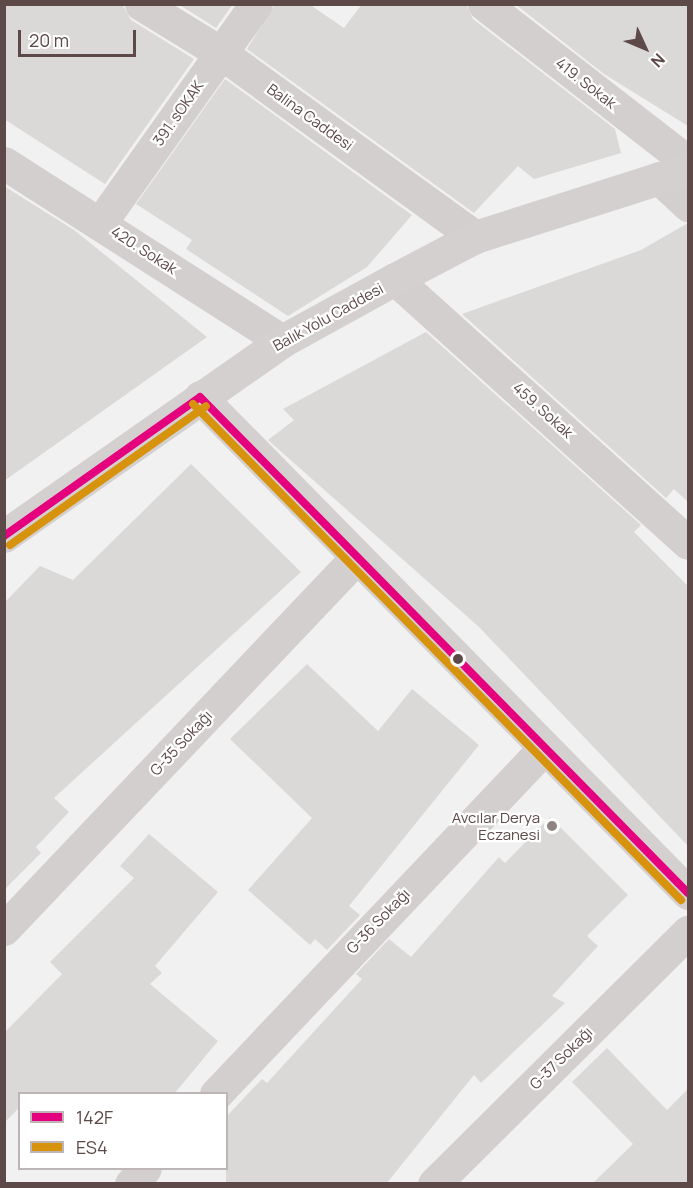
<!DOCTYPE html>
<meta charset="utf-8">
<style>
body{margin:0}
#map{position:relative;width:693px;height:1188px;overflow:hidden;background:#f1f1f1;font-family:Manrope,sans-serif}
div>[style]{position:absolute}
.building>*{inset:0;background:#dbd9d8}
.street>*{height:33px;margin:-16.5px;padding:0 16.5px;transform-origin:16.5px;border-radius:16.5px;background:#d4cfcf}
.secondary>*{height:33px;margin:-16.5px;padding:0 16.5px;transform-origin:16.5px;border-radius:16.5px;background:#d4d0d0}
.bus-1>*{height:8px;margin:-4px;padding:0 4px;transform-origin:4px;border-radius:4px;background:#e5007d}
.bus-2>*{height:8px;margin:-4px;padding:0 4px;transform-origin:4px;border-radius:4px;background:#d8930e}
.dots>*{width:16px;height:16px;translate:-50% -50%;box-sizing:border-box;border:3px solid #fff;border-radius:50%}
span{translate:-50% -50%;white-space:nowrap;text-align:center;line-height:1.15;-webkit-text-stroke:4.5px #fff;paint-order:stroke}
.street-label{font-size:15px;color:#5c4948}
.poi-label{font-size:15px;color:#5c4948}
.right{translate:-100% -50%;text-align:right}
.frame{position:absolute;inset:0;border:6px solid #5c4948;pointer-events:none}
.legend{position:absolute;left:18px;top:1092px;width:210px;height:78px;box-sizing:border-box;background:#fff;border:2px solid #beb6b6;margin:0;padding:8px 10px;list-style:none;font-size:18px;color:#5c4948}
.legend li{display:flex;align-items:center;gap:12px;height:30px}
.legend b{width:30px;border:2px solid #beb6b6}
.north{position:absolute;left:615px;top:18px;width:60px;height:60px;-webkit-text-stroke:4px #fff;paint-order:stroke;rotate:134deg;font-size:16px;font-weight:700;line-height:24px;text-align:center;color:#5c4948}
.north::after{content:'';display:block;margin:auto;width:21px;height:27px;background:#5c4948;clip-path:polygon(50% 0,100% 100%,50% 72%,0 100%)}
.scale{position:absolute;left:18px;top:30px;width:118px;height:27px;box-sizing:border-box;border:3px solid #5c4948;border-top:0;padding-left:8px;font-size:18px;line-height:21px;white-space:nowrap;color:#5c4948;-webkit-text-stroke:4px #fff;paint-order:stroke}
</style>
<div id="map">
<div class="building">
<div style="clip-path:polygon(4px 4px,122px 4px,131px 20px,194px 59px,105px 184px,4px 119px)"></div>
<div style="clip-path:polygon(178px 4px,233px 4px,216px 28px)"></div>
<div style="clip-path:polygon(275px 4px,309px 4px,344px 28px,362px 4px,466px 4px,473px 19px,615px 129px,621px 153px,534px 179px,518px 166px,474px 213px,247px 49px)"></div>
<div style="clip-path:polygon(515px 4px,688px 4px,688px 126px,604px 74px)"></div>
<div style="clip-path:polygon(225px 79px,412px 215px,367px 267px,288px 316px,186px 249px,192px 240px,136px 204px)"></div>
<div style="clip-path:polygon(4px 186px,74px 230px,207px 337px,4px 481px)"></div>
<div style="clip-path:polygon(688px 223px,688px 502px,674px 489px,666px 498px,462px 314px,641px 250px)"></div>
<div style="clip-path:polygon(426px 332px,641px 525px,634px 532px,688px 586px,688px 846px,479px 627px,268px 440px,294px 420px,283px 409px)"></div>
<div style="clip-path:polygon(191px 464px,301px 572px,54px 798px,69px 812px,36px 847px,41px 853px,4px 890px,4px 603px,40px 566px,73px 580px)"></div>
<div style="clip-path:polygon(307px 664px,378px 731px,412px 689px,479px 745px,349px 906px,360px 915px,327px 950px,315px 939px,310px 945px,248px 890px,312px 818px,230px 739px)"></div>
<div style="clip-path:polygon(550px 817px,628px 895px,587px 936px,598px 946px,552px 996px,565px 1003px,481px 1083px,474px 1075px,386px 1184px,226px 1184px,226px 1117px,262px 1079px,267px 1083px,362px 979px,356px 974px,389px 939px,411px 957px,499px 857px,505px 863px)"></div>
<div style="clip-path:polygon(149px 834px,218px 892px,155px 966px,162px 973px,150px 984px,218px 1041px,174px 1094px,20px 1094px,20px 1107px,4px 1123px,4px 1033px,62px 974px,50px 962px,134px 878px,120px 866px)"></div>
<div style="clip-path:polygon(607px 1048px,667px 1110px,688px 1089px,688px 1184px,592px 1184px,633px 1144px,572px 1082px)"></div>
</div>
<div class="street">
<div style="left:141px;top:4px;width:94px;rotate:31.5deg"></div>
<div style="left:221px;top:53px;width:314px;rotate:35.9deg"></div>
<div style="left:484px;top:4px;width:258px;rotate:37.8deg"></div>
<div style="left:4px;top:163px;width:330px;rotate:32.6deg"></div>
<div style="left:659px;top:178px;width:40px;rotate:43deg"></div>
<div style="left:101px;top:222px;width:267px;rotate:-54.6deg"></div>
<div style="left:395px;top:279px;width:394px;rotate:42deg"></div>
<div style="left:4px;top:929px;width:513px;rotate:-46.5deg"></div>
<div style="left:216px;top:1094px;width:475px;rotate:-46.5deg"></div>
<div style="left:131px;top:1184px;width:21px;rotate:-49deg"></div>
<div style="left:434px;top:1184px;width:358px;rotate:-44.8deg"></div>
</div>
<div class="secondary">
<div style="left:200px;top:397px;width:696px;rotate:45.47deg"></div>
<div style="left:4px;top:536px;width:340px;rotate:-35deg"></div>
<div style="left:282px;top:341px;width:129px;rotate:-28.8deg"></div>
<div style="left:395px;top:279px;width:90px;rotate:-27.7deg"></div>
<div style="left:475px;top:237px;width:224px;rotate:-17.7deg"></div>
</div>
<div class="bus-1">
<div style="left:200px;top:397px;width:696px;rotate:45.47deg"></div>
<div style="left:4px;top:536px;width:240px;rotate:-35.3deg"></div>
</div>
<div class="bus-2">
<div style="left:193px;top:404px;width:696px;rotate:45.47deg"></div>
<div style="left:10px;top:545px;width:240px;rotate:-35.3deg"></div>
</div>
<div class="dots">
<div style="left:458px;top:659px;background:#5c4948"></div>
<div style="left:552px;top:826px;background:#908483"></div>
</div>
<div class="street-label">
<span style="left:586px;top:83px;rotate:38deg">419. Sokak</span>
<span style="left:178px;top:113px;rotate:-55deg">391. sOKAK</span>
<span style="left:310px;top:117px;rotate:36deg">Balina Caddesi</span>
<span style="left:144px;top:250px;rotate:33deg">420. Sokak</span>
<span style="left:328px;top:317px;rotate:-29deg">Balık Yolu Caddesi</span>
<span style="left:543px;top:410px;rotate:42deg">459. Sokak</span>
<span style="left:181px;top:743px;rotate:-47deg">G-35 Sokağı</span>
<span style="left:378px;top:921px;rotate:-46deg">G-36 Sokağı</span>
<span style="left:561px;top:1058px;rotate:-45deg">G-37 Sokağı</span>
</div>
<div class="poi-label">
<span class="right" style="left:540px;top:826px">Avcılar Derya<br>Eczanesi</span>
</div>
<div class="frame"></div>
<ul class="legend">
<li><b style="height:8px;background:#e5007d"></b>142F</li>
<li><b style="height:8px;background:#d8930e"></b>ES4</li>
</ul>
<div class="north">N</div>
<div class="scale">20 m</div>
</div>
